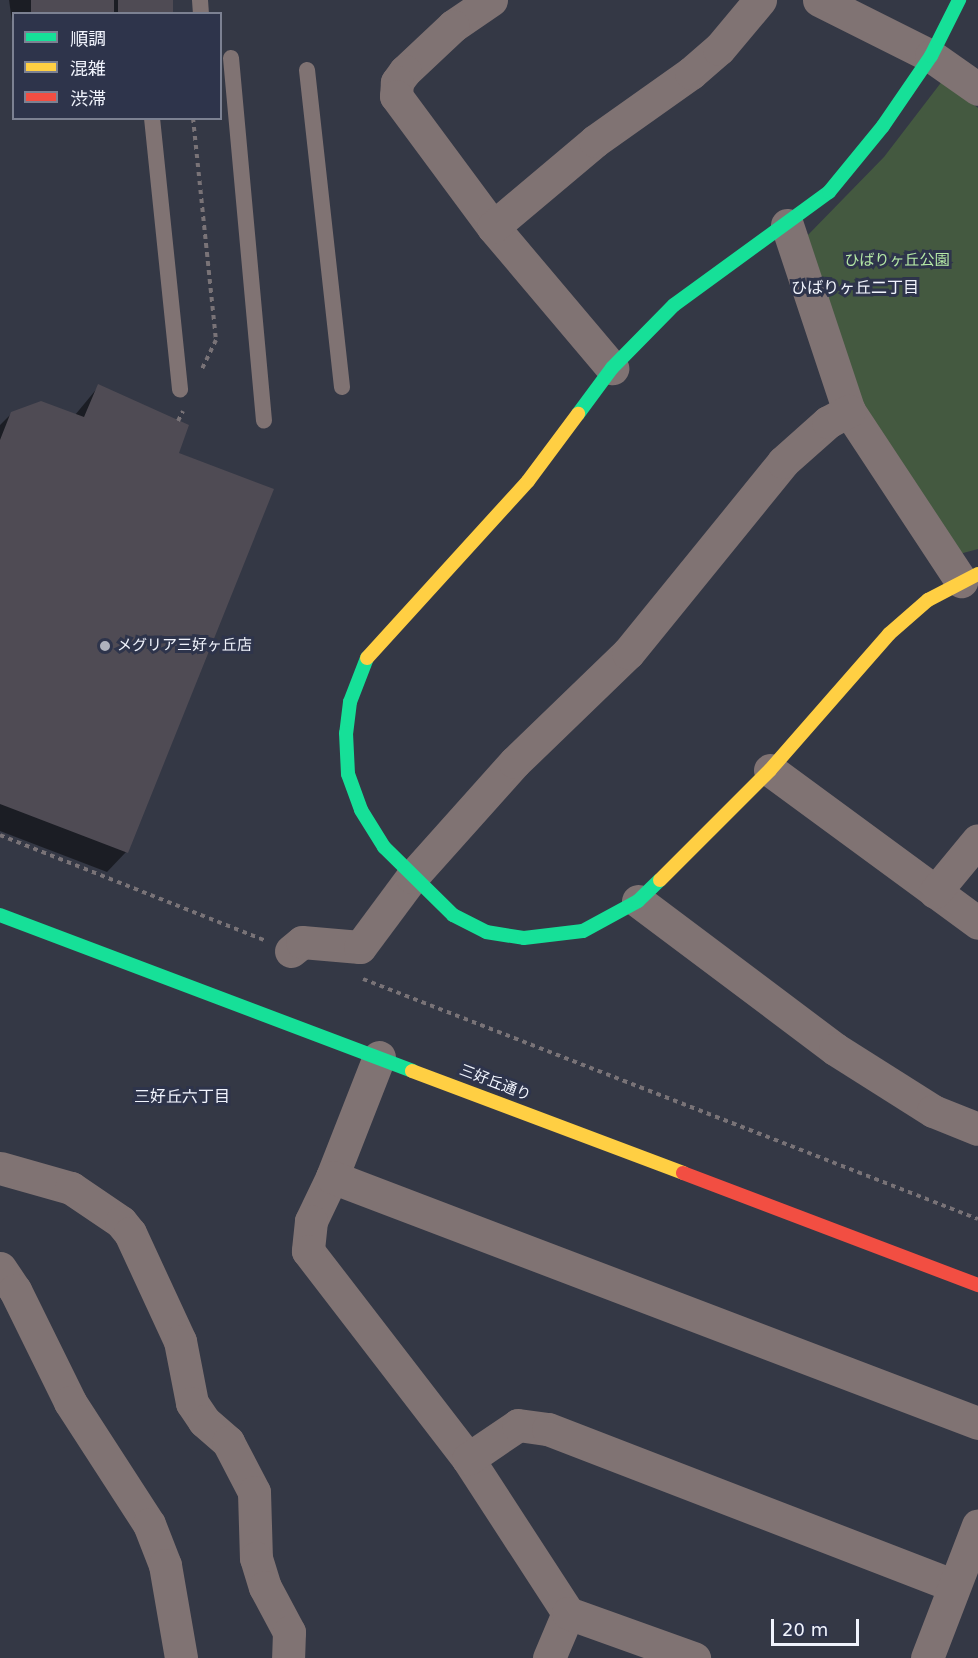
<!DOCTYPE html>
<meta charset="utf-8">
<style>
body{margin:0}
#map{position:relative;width:978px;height:1658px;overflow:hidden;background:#343845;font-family:"DejaVu Sans","Noto Sans JP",sans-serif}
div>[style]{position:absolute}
.green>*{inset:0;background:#445940}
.shadow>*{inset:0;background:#0007}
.building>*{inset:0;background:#4f4b54;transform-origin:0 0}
.path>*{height:4px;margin-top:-2px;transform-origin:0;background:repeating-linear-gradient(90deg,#797377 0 4.5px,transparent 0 9px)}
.lane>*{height:16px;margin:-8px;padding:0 8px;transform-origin:8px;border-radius:8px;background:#807373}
.street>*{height:33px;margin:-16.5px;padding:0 16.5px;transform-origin:16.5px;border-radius:16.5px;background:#807373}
.fast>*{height:14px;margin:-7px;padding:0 7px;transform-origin:7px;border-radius:7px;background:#16e098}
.slow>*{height:14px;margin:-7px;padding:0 7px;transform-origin:7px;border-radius:7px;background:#ffcf43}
.jam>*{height:14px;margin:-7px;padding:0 7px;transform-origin:7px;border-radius:7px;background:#f24e42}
.dots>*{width:16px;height:16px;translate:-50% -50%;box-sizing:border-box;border:3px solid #2e344b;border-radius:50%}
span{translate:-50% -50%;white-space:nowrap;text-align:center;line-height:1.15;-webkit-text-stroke:6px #2e344b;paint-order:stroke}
.park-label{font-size:15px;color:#b6eaa6}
.poi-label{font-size:15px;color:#f1f4fd}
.left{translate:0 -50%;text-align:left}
.street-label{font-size:15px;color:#f1f4fd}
.neighbourhood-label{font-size:16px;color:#f1f4fd}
.legend{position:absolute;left:12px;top:12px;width:210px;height:108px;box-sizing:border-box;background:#2e344b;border:2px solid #7c8192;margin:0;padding:8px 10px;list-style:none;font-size:18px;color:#f1f4fd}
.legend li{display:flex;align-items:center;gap:12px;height:30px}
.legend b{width:30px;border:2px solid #7c8192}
.scale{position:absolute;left:771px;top:1619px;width:88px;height:27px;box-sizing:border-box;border:3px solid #f1f4fd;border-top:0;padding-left:8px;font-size:18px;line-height:21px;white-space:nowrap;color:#f1f4fd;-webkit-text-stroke:4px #2e344b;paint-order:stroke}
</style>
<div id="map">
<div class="green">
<div style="clip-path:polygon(943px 80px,978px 108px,978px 549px,952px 556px,857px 394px,805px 238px,884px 157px)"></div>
</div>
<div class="shadow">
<div style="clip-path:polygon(9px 0,171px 0,172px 14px,14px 14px,14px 36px)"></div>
<div style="clip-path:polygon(99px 386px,177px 453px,126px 852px,107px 872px,0 831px,0 425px,12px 413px,75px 415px)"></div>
</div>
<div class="building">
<div style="left:31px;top:0;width:83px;height:14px"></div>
<div style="left:118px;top:0;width:55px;height:14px"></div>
<div style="clip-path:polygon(98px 384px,189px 425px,179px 453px,274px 489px,128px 853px,0 804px,0 440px,11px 412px,41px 401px,84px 417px)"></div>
</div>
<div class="path">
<div style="left:193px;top:118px;width:223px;rotate:84.1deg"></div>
<div style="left:216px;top:340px;width:32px;rotate:116deg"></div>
<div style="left:178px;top:421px;width:11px;rotate:-63deg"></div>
<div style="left:0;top:835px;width:284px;rotate:21.7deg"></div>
<div style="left:363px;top:979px;width:660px;rotate:21.32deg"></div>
</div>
<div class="lane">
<div style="left:200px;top:0;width:14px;rotate:86deg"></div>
<div style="left:231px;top:58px;width:364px;rotate:84.8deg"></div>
<div style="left:307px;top:70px;width:319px;rotate:83.7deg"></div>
<div style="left:152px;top:118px;width:273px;rotate:84.1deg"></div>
</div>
<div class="street">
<div style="left:491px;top:0;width:46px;rotate:145.6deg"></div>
<div style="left:453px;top:26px;width:66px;rotate:136.8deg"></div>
<div style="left:405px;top:71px;width:14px;rotate:126deg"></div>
<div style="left:397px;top:82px;width:14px;rotate:94deg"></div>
<div style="left:396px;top:96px;width:163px;rotate:53.5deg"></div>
<div style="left:493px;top:227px;width:185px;rotate:49.8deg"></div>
<div style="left:819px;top:0;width:125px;rotate:26.6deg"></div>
<div style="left:931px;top:56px;width:57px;rotate:35.1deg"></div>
<div style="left:787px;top:225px;width:196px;rotate:71.6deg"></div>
<div style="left:849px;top:411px;width:204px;rotate:56.6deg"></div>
<div style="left:493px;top:227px;width:133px;rotate:-40.1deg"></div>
<div style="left:595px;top:141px;width:118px;rotate:-35.3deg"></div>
<div style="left:691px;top:73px;width:37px;rotate:-41deg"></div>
<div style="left:719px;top:49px;width:64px;rotate:-50.1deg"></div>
<div style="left:770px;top:770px;width:258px;rotate:36.3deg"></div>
<div style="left:935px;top:892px;width:67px;rotate:-50.4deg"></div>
<div style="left:638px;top:901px;width:246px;rotate:36.9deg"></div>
<div style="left:835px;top:1049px;width:116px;rotate:32.3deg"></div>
<div style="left:933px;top:1111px;width:48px;rotate:21.8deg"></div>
<div style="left:291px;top:951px;width:14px;rotate:-39deg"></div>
<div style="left:302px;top:942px;width:58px;rotate:4.9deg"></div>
<div style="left:360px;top:947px;width:87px;rotate:-53.4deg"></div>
<div style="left:412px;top:877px;width:154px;rotate:-48.2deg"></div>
<div style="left:515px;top:762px;width:157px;rotate:-44deg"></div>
<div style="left:628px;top:653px;width:246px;rotate:-50.9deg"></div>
<div style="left:783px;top:462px;width:60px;rotate:-41.6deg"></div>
<div style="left:828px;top:422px;width:24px;rotate:-28deg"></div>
<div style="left:379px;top:1057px;width:129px;rotate:111.4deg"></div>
<div style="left:332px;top:1177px;width:49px;rotate:115.5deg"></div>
<div style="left:311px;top:1221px;width:30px;rotate:96deg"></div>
<div style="left:308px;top:1251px;width:262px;rotate:52.4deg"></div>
<div style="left:468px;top:1459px;width:184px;rotate:57deg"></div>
<div style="left:568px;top:1613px;width:49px;rotate:112.9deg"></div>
<div style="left:0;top:1168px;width:74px;rotate:15.7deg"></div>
<div style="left:71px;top:1188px;width:60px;rotate:34.2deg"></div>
<div style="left:121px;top:1222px;width:14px;rotate:51deg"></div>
<div style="left:130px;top:1233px;width:119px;rotate:65.2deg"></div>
<div style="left:180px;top:1341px;width:63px;rotate:79deg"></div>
<div style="left:192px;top:1403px;width:22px;rotate:56deg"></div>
<div style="left:204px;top:1421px;width:32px;rotate:41deg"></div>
<div style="left:228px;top:1442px;width:56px;rotate:62.5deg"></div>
<div style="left:254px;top:1492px;width:66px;rotate:88.3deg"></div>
<div style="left:256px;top:1558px;width:30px;rotate:73deg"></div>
<div style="left:265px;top:1587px;width:51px;rotate:61.9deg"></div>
<div style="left:289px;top:1632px;width:26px;rotate:92deg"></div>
<div style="left:332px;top:1177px;width:691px;rotate:20.85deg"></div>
<div style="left:0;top:1268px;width:27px;rotate:56deg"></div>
<div style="left:15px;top:1290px;width:125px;rotate:63.8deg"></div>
<div style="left:70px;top:1402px;width:145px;rotate:57.1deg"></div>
<div style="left:149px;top:1524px;width:44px;rotate:68.7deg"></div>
<div style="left:165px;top:1565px;width:94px;rotate:80.2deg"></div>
<div style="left:468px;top:1459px;width:60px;rotate:-34.2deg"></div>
<div style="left:518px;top:1425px;width:30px;rotate:8deg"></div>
<div style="left:548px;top:1429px;width:435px;rotate:21.1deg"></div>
<div style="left:568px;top:1613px;width:134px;rotate:19.7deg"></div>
<div style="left:927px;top:1658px;width:142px;rotate:-69deg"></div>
</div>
<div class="fast">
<div style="left:578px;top:414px;width:57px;rotate:-53.5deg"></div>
<div style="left:612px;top:368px;width:88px;rotate:-45.5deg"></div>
<div style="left:674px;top:305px;width:192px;rotate:-36.1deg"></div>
<div style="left:829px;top:192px;width:85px;rotate:-50.7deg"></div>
<div style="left:883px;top:126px;width:85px;rotate:-55.6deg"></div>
<div style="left:931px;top:56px;width:63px;rotate:-63.4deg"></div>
<div style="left:367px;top:658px;width:47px;rotate:111.1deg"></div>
<div style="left:350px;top:702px;width:31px;rotate:97deg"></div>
<div style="left:346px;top:733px;width:41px;rotate:87.2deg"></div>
<div style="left:348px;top:774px;width:38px;rotate:70deg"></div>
<div style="left:361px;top:810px;width:44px;rotate:58.1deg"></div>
<div style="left:384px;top:847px;width:97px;rotate:44.6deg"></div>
<div style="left:453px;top:915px;width:37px;rotate:27deg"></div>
<div style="left:486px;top:932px;width:38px;rotate:9deg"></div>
<div style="left:524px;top:938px;width:59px;rotate:-6.8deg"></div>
<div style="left:583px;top:931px;width:63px;rotate:-28.6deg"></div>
<div style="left:638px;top:901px;width:30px;rotate:-44deg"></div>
<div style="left:0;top:915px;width:441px;rotate:20.7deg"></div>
</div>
<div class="slow">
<div style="left:367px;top:658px;width:239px;rotate:-47.7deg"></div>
<div style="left:528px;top:481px;width:84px;rotate:-53.3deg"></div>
<div style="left:660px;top:880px;width:156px;rotate:-45deg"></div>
<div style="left:770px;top:770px;width:181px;rotate:-48.8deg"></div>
<div style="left:889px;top:634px;width:52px;rotate:-41.1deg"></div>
<div style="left:928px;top:600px;width:56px;rotate:-27.5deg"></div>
<div style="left:412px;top:1071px;width:290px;rotate:20.6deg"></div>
</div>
<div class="jam">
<div style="left:683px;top:1173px;width:316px;rotate:20.8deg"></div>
</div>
<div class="dots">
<div style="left:105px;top:646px;background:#afb2bd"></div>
</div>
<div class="park-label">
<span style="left:897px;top:261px">ひばりヶ丘公園</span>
</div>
<div class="poi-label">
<span class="left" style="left:117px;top:646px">メグリア三好ヶ丘店</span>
</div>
<div class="street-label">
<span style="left:495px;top:1083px;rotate:21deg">三好丘通り</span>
</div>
<div class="neighbourhood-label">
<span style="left:855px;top:288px">ひばりヶ丘二丁目</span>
<span style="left:182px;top:1097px">三好丘六丁目</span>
</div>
<ul class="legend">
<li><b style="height:8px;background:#16e098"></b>順調</li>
<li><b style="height:8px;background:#ffcf43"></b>混雑</li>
<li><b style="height:8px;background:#f24e42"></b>渋滞</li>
</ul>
<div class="scale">20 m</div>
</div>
